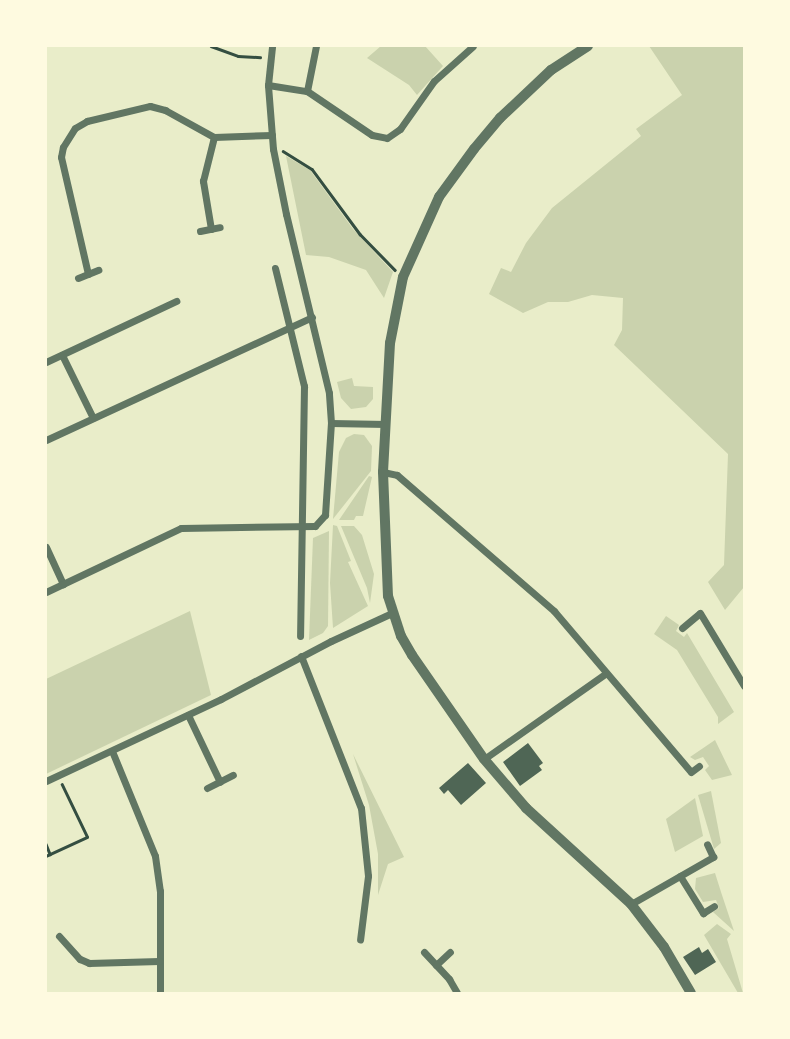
<!DOCTYPE html>
<style>
body{margin:0}
#map{position:relative;width:790px;height:1039px;overflow:hidden;background:#e9edc9;font-family:Roboto,sans-serif}
div>[style]{position:absolute}
.green>*{inset:0;background:#cad2ad}
.building>*{inset:0;background:#4f6655}
.path>*{height:2.5px;margin:-1.25px;padding:0 1.25px;transform-origin:1.25px;border-radius:1.25px;background:#344e41}
.minor>*{height:7px;margin:-3.5px;padding:0 3.5px;transform-origin:3.5px;border-radius:3.5px;background:#617663}
.tertiary>*{height:10px;margin:-5px;padding:0 5px;transform-origin:5px;border-radius:5px;background:#617663}
span{translate:-50% -50%;white-space:nowrap;text-align:center;line-height:1.15;-webkit-text-stroke:5px #fefae0;paint-order:stroke}
.frame{position:absolute;inset:0;border:47px solid #fefae0;pointer-events:none}
</style>
<div id="map">
<div class="green">
<div style="clip-path:polygon(381px 46px,425px 46px,443px 66px,417px 95px,409px 85px,367px 58px)"></div>
<div style="clip-path:polygon(649px 46px,744px 46px,744px 587px,725px 610px,708px 582px,724px 565px,728px 454px,614px 345px,622px 330px,623px 298px,592px 295px,568px 302px,548px 302px,523px 313px,489px 294px,501px 268px,511px 272px,526px 243px,552px 208px,641px 136px,636px 129px,682px 95px)"></div>
<div style="clip-path:polygon(286px 156px,310px 170px,353px 229px,393px 272px,384px 298px,366px 270px,329px 257px,306px 255px)"></div>
<div style="clip-path:polygon(352px 378px,354px 386px,373px 387px,373px 399px,366px 407px,351px 409px,341px 398px,337px 382px)"></div>
<div style="clip-path:polygon(354px 434px,364px 435px,372px 446px,371px 471px,333px 519px,339px 452px,346px 438px)"></div>
<div style="clip-path:polygon(369px 476px,372px 477px,363px 516px,356px 516px,354px 520px,339px 520px)"></div>
<div style="clip-path:polygon(333px 525px,337px 526px,351px 561px,348px 562px,368px 606px,333px 628px,330px 583px)"></div>
<div style="clip-path:polygon(341px 526px,354px 526px,362px 535px,374px 574px,370px 603px,367px 588px)"></div>
<div style="clip-path:polygon(329px 531px,328px 626px,323px 633px,309px 640px,313px 538px)"></div>
<div style="clip-path:polygon(190px 611px,211px 695px,46px 774px,46px 679px)"></div>
<div style="clip-path:polygon(666px 616px,679px 625px,676px 631px,684px 637px,687px 633px,734px 712px,718px 724px,718px 717px,677px 650px,654px 634px)"></div>
<div style="clip-path:polygon(715px 740px,732px 775px,712px 780px,705px 770px,709px 766px,703px 757px,695px 760px,690px 757px)"></div>
<div style="clip-path:polygon(353px 754px,404px 857px,388px 864px,378px 895px,378px 854px,369px 805px)"></div>
<div style="clip-path:polygon(711px 791px,721px 843px,714px 849px,698px 795px)"></div>
<div style="clip-path:polygon(695px 798px,703px 836px,675px 852px,666px 819px)"></div>
<div style="clip-path:polygon(715px 873px,721px 892px,734px 931px,713px 912px,719px 908px,716px 900px,703px 902px,695px 889px,696px 878px)"></div>
<div style="clip-path:polygon(717px 924px,731px 934px,727px 939px,743px 993px,738px 993px,704px 935px)"></div>
</div>
<div class="building">
<div style="clip-path:polygon(528px 743px,543px 763px,539px 766px,542px 770px,520px 786px,503px 762px)"></div>
<div style="clip-path:polygon(468px 763px,486px 783px,461px 805px,448px 790px,444px 794px,439px 788px)"></div>
<div style="clip-path:polygon(699px 947px,702px 953px,708px 949px,716px 962px,695px 975px,683px 957px)"></div>
</div>
<div class="path">
<div style="left:211px;top:46px;width:29px;rotate:20deg"></div>
<div style="left:238px;top:56px;width:22px;rotate:3deg"></div>
<div style="left:283px;top:151px;width:34px;rotate:32deg"></div>
<div style="left:312px;top:169px;width:81px;rotate:53.6deg"></div>
<div style="left:360px;top:234px;width:50px;rotate:45.8deg"></div>
<div style="left:46px;top:844px;width:11px;rotate:68deg"></div>
<div style="left:46px;top:856px;width:45px;rotate:-24.9deg"></div>
<div style="left:87px;top:837px;width:58px;rotate:-115.7deg"></div>
</div>
<div class="minor">
<div style="left:268px;top:85px;width:39px;rotate:9deg"></div>
<div style="left:307px;top:91px;width:78px;rotate:34.1deg"></div>
<div style="left:372px;top:135px;width:15px;rotate:11deg"></div>
<div style="left:387px;top:138px;width:16px;rotate:-35deg"></div>
<div style="left:400px;top:129px;width:59px;rotate:-54.7deg"></div>
<div style="left:434px;top:81px;width:52px;rotate:-41.9deg"></div>
<div style="left:307px;top:91px;width:46px;rotate:-78.7deg"></div>
<div style="left:211px;top:229px;width:49px;rotate:-99.5deg"></div>
<div style="left:203px;top:181px;width:45px;rotate:-76deg"></div>
<div style="left:200px;top:231px;width:20px;rotate:-11deg"></div>
<div style="left:275px;top:268px;width:122px;rotate:76.2deg"></div>
<div style="left:304px;top:386px;width:250px;rotate:90.9deg"></div>
<div style="left:88px;top:274px;width:120px;rotate:-103deg"></div>
<div style="left:61px;top:157px;width:10px;rotate:-79deg"></div>
<div style="left:63px;top:147px;width:22px;rotate:-58deg"></div>
<div style="left:75px;top:128px;width:14px;rotate:-30deg"></div>
<div style="left:87px;top:121px;width:65px;rotate:-13.4deg"></div>
<div style="left:150px;top:106px;width:16px;rotate:15deg"></div>
<div style="left:165px;top:110px;width:56px;rotate:28.9deg"></div>
<div style="left:214px;top:137px;width:58px;rotate:-2deg"></div>
<div style="left:78px;top:278px;width:22px;rotate:-22deg"></div>
<div style="left:62px;top:355px;width:70px;rotate:63.8deg"></div>
<div style="left:46px;top:362px;width:144px;rotate:-25.1deg"></div>
<div style="left:331px;top:423px;width:55px;rotate:1deg"></div>
<div style="left:46px;top:440px;width:293px;rotate:-24.8deg"></div>
<div style="left:383px;top:472px;width:14px;rotate:12deg"></div>
<div style="left:397px;top:475px;width:208px;rotate:40.9deg"></div>
<div style="left:554px;top:611px;width:211px;rotate:49.6deg"></div>
<div style="left:691px;top:772px;width:10px;rotate:-37deg"></div>
<div style="left:46px;top:547px;width:41px;rotate:65.3deg"></div>
<div style="left:46px;top:592px;width:149px;rotate:-25.4deg"></div>
<div style="left:181px;top:528px;width:134px;rotate:-0.9deg"></div>
<div style="left:315px;top:526px;width:15px;rotate:-48deg"></div>
<div style="left:325px;top:515px;width:92px;rotate:-86.3deg"></div>
<div style="left:331px;top:423px;width:30px;rotate:-94deg"></div>
<div style="left:329px;top:393px;width:184px;rotate:-103.5deg"></div>
<div style="left:286px;top:214px;width:66px;rotate:-101.3deg"></div>
<div style="left:273px;top:149px;width:64px;rotate:-94.5deg"></div>
<div style="left:268px;top:85px;width:39px;rotate:-84deg"></div>
<div style="left:682px;top:628px;width:23px;rotate:-40deg"></div>
<div style="left:700px;top:613px;width:85px;rotate:58.9deg"></div>
<div style="left:301px;top:656px;width:163px;rotate:68.5deg"></div>
<div style="left:361px;top:808px;width:68px;rotate:84.1deg"></div>
<div style="left:368px;top:876px;width:64px;rotate:97.1deg"></div>
<div style="left:188px;top:715px;width:74px;rotate:64.5deg"></div>
<div style="left:112px;top:751px;width:113px;rotate:67.7deg"></div>
<div style="left:155px;top:856px;width:35px;rotate:82deg"></div>
<div style="left:160px;top:891px;width:102px;rotate:90deg"></div>
<div style="left:484px;top:759px;width:148px;rotate:-35.1deg"></div>
<div style="left:46px;top:781px;width:193px;rotate:-25.1deg"></div>
<div style="left:221px;top:699px;width:124px;rotate:-27.8deg"></div>
<div style="left:331px;top:641px;width:67px;rotate:-24.7deg"></div>
<div style="left:207px;top:788px;width:29px;rotate:-27deg"></div>
<div style="left:680px;top:876px;width:44px;rotate:58.1deg"></div>
<div style="left:703px;top:913px;width:13px;rotate:-32deg"></div>
<div style="left:631px;top:904px;width:95px;rotate:-29.8deg"></div>
<div style="left:713px;top:857px;width:14px;rotate:-115deg"></div>
<div style="left:59px;top:936px;width:31px;rotate:48deg"></div>
<div style="left:80px;top:959px;width:10px;rotate:24deg"></div>
<div style="left:89px;top:963px;width:70px;rotate:-1.6deg"></div>
<div style="left:424px;top:952px;width:37px;rotate:47deg"></div>
<div style="left:449px;top:979px;width:16px;rotate:60deg"></div>
<div style="left:436px;top:965px;width:19px;rotate:-43deg"></div>
</div>
<div class="tertiary">
<div style="left:588px;top:46px;width:44px;rotate:147deg"></div>
<div style="left:551px;top:70px;width:70px;rotate:136.7deg"></div>
<div style="left:500px;top:118px;width:40px;rotate:130deg"></div>
<div style="left:474px;top:149px;width:59px;rotate:126.1deg"></div>
<div style="left:439px;top:197px;width:88px;rotate:114.2deg"></div>
<div style="left:403px;top:277px;width:67px;rotate:101.1deg"></div>
<div style="left:390px;top:343px;width:129px;rotate:93.1deg"></div>
<div style="left:383px;top:472px;width:124px;rotate:87.7deg"></div>
<div style="left:388px;top:596px;width:42px;rotate:72deg"></div>
<div style="left:401px;top:636px;width:22px;rotate:60deg"></div>
<div style="left:412px;top:655px;width:126px;rotate:55.3deg"></div>
<div style="left:484px;top:759px;width:65px;rotate:49.4deg"></div>
<div style="left:526px;top:808px;width:142px;rotate:42.4deg"></div>
<div style="left:631px;top:904px;width:54px;rotate:52.5deg"></div>
<div style="left:664px;top:947px;width:53px;rotate:59.6deg"></div>
</div>
<div class="frame"></div>
</div>
